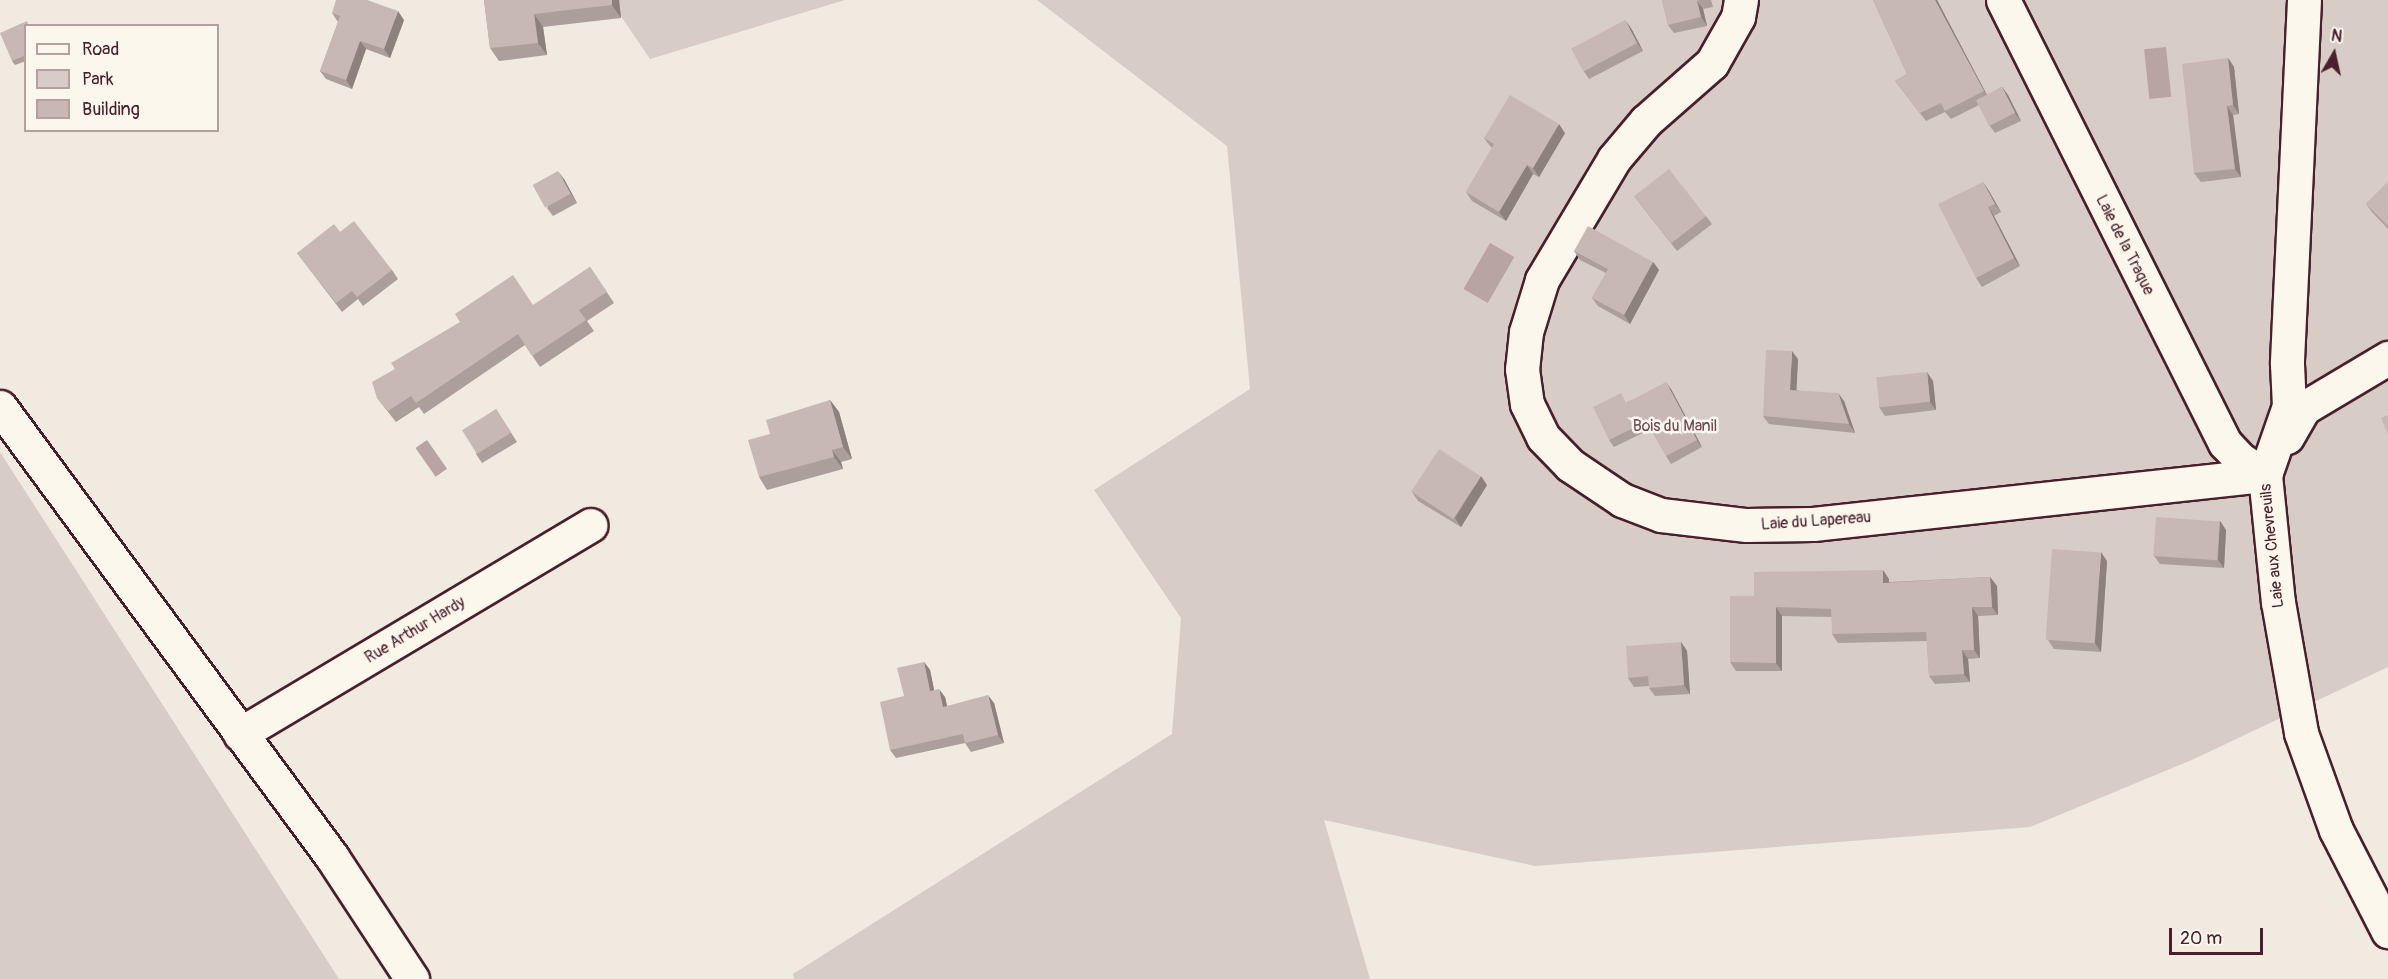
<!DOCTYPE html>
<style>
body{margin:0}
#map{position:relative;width:2388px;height:979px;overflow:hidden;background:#f0eae0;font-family:Pangolin,sans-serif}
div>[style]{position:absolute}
.green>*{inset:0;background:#d8ccc6}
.water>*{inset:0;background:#b8a4a2;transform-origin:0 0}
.roads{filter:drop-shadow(2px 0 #4a1f2b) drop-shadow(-2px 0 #4a1f2b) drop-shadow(0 2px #4a1f2b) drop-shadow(0 -2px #4a1f2b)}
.minor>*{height:33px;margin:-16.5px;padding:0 16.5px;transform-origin:16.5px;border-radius:16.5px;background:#fbf7ec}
.wall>*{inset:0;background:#ac9e9a}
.shaded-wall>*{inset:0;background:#8c817d}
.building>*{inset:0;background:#c8b8b3;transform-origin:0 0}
span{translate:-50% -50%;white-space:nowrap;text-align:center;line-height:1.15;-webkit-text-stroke:5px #fbf7ec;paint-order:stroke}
.street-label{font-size:16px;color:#4a1f2b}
.park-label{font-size:16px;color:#6e4a52}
.legend{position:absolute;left:24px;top:24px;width:195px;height:108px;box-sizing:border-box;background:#fbf7ec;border:2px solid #b4a19f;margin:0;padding:8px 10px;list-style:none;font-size:18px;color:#4a1f2b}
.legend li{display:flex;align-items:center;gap:12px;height:30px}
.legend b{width:30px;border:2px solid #b4a19f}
.north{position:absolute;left:2304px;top:24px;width:60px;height:60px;-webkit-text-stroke:4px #fbf7ec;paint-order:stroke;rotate:9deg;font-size:16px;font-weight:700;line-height:24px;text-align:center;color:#4a1f2b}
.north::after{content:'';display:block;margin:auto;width:21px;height:27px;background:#4a1f2b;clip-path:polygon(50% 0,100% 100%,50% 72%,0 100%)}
.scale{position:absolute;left:2169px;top:928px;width:94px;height:27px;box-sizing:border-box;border:3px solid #4a1f2b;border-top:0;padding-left:8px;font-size:18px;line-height:21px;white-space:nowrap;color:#4a1f2b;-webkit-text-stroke:4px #fbf7ec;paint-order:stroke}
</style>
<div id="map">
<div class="green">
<div style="clip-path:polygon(610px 0,845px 0,650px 59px)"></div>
<div style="clip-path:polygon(1037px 0,2388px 0,2388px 667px,2194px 759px,2030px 827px,1535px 866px,1324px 820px,1370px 979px,794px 979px,793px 974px,1172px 734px,1181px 618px,1094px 490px,1250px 389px,1227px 146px)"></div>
<div style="clip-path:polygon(0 452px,339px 979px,0 979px)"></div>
</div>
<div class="water">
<div style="left:2166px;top:47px;width:50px;height:22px;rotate:84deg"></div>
<div style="left:1490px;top:243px;width:28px;height:53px;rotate:30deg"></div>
<div style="left:427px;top:440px;width:35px;height:14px;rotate:55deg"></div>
</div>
<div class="roads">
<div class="minor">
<div style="left:1741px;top:0;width:17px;rotate:100deg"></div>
<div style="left:1738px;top:17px;width:53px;rotate:119.5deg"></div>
<div style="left:1712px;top:63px;width:88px;rotate:138.7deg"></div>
<div style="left:1646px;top:121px;width:50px;rotate:130.1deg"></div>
<div style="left:1614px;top:159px;width:141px;rotate:120.8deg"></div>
<div style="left:1542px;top:280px;width:54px;rotate:107.1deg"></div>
<div style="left:1526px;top:332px;width:37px;rotate:96deg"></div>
<div style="left:1522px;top:369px;width:35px;rotate:82deg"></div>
<div style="left:1527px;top:404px;width:37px;rotate:64deg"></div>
<div style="left:1543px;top:437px;width:39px;rotate:46deg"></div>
<div style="left:1570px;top:465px;width:63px;rotate:33.9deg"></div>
<div style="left:1622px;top:500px;width:42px;rotate:21deg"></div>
<div style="left:1661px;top:515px;width:86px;rotate:6.7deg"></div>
<div style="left:1746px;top:525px;width:67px;rotate:-0.9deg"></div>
<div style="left:1813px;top:524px;width:455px;rotate:-6.2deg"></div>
<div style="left:2003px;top:0;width:496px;rotate:63.4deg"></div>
<div style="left:2225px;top:443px;width:22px;rotate:47deg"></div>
<div style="left:2240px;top:459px;width:30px;rotate:33deg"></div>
<div style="left:2304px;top:0;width:364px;rotate:92.7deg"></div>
<div style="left:2287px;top:364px;width:42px;rotate:87.3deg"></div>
<div style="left:2289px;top:406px;width:73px;rotate:109.2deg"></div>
<div style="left:2265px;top:475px;width:128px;rotate:84.2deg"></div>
<div style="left:2278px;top:602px;width:133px;rotate:80deg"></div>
<div style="left:2301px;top:733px;width:103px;rotate:70.2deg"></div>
<div style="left:2336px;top:830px;width:114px;rotate:62.8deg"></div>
<div style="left:0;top:407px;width:559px;rotate:53.58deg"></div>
<div style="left:332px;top:857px;width:146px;rotate:56.7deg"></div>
<div style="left:2287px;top:437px;width:34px;rotate:-60deg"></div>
<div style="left:2304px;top:408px;width:98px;rotate:-30.8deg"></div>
<div style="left:240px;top:734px;width:408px;rotate:-30.8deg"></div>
</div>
</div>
<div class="wall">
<div style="clip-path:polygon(484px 0,619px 0,621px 18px,543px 27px,547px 55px,499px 61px,490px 48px)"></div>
<div style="clip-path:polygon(1662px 0,1711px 0,1713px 7px,1703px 9px,1707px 26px,1674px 33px,1668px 25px)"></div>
<div style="clip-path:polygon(1873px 0,1937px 0,1987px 95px,2002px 87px,2008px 95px,2021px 121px,1995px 133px,1989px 125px,1979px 105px,1951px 119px,1945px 112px,1926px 121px,1895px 81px,1907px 74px)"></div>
<div style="clip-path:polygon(332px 13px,404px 20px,390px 58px,366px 49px,352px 89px,326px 79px,320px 71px,338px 22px)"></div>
<div style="clip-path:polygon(26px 26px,26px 61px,15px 65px,12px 61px)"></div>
<div style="clip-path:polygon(1631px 28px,1643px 51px,1589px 79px,1583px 70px)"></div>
<div style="clip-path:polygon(2228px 58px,2234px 67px,2239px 114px,2233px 115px,2241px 177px,2201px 182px,2194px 173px)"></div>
<div style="clip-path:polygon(1565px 133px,1539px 177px,1533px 174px,1506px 221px,1472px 201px,1466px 192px,1492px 148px,1490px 146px,1484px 138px)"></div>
<div style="clip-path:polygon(564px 179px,577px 203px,553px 216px,547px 208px)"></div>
<div style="clip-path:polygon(1983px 182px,1989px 191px,2001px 212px,1994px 216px,2020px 266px,1982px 287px,1976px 278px)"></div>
<div style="clip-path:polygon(2388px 182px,2388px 229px,2372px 212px,2366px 204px)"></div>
<div style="clip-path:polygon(1634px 196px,1706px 216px,1712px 224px,1677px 251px)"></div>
<div style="clip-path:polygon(340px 232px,392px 270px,398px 279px,363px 306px,358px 299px,342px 312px,297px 253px)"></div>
<div style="clip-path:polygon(1574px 251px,1653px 262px,1659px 270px,1630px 324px,1598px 306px,1592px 298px,1606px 273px,1580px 260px)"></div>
<div style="clip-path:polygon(590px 267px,614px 303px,587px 321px,594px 331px,540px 367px,525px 345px,424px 414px,419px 407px,396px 422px,377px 398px,395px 369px,534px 305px)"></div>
<div style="clip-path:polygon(1798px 359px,1796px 390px,1844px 401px,1855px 433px,1769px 424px,1763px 416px)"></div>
<div style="clip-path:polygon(1933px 381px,1936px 410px,1885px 416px,1879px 407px)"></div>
<div style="clip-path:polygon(1671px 389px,1702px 447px,1671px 464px,1666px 456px,1651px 429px,1614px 447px,1609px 440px,1627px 402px)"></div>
<div style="clip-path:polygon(830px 400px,839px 412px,852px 459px,841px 462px,843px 469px,767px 490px,759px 477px,770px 434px)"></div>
<div style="clip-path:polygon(496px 409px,517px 442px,482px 463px,476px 454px)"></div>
<div style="clip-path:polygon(1487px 485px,1461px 527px,1418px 501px,1412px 492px)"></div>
<div style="clip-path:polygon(2220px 521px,2226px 530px,2224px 568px,2160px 564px,2154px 556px)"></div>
<div style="clip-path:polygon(2107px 561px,2101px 652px,2054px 649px,2048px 640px)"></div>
<div style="clip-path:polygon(1990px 577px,1997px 586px,1998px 615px,1978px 616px,1980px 658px,1968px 659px,1970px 682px,1935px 684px,1929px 676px,1927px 641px,1838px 643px,1832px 634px,1832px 617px,1782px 616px,1782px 671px,1736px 671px,1730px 662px,1754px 596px,1889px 579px,1889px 582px)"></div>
<div style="clip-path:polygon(1681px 642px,1687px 651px,1690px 694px,1655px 696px,1649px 688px,1649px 686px,1634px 687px,1628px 678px)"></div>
<div style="clip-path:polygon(924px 662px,930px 670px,934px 690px,945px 697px,947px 706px,994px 703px,1004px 743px,971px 752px,965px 743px,896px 758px,890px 750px,904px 696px)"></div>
</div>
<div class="shaded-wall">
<div style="clip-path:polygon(612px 0,619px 0,621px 18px,612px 5px)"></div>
<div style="clip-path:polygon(1935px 0,1937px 0,1989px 99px,1984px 91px)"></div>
<div style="clip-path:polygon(1697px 1px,1703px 9px,1707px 26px,1701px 17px)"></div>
<div style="clip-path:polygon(398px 11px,404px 20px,390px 58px,384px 49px)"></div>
<div style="clip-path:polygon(534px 14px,543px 27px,547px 55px,538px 43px)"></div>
<div style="clip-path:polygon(1625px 20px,1631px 28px,1643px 51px,1637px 43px)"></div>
<div style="clip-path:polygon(360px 41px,366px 49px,352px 89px,346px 80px)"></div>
<div style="clip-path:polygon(2228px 58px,2234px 67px,2239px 114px,2233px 105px)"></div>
<div style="clip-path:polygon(2002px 87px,2008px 95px,2021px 121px,2015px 113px)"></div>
<div style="clip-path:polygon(2227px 106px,2233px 115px,2241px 177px,2235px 169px)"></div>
<div style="clip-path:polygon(1559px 124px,1565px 133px,1539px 177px,1533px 168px)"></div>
<div style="clip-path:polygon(1527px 165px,1533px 174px,1506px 221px,1499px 212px)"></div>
<div style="clip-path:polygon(558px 171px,564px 179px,577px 203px,571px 194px)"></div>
<div style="clip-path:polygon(1983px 182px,1989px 191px,2001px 212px,1995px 204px)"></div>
<div style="clip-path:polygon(1988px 207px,1994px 216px,2020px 266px,2014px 258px)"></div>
<div style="clip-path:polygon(1653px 262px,1659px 270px,1630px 324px,1624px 315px)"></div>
<div style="clip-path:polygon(1792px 351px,1798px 359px,1796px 399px,1790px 390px)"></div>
<div style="clip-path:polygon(1927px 372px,1933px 381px,1936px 410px,1930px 402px)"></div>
<div style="clip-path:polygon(1666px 382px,1671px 389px,1702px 447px,1697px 440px)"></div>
<div style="clip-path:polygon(1838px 393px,1844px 401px,1855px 433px,1849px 424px)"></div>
<div style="clip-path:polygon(830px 400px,839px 412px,852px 459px,843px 447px)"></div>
<div style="clip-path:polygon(832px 450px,841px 462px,843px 469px,834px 457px)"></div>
<div style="clip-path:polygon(1481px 476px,1487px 485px,1461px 527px,1455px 518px)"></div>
<div style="clip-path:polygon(2220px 521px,2226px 530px,2224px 568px,2218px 560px)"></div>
<div style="clip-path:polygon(2101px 552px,2107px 561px,2101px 652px,2095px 643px)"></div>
<div style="clip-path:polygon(1883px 570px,1889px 579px,1889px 591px,1883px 583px)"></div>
<div style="clip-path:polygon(1990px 577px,1997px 586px,1998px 615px,1992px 607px)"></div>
<div style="clip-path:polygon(1776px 607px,1782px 616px,1782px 671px,1776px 663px)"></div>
<div style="clip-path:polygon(1972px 607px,1978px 616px,1980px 658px,1974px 650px)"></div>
<div style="clip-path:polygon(1681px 642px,1687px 651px,1690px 694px,1684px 685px)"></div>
<div style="clip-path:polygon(1962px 650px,1968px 659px,1970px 682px,1964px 674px)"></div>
<div style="clip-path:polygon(924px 662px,930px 670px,936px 699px,930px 691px)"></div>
<div style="clip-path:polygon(939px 689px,945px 697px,949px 715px,943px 707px)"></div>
<div style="clip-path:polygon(988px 695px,994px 703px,1004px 743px,998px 735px)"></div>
</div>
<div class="building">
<div style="clip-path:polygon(336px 0,367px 0,398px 11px,384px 49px,360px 41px,346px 80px,320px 71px,340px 16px,332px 13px)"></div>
<div style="clip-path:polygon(484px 0,612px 0,612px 5px,534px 14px,538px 43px,490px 48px)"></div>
<div style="clip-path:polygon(1662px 0,1699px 0,1697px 1px,1701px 17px,1668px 25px)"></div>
<div style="clip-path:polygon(1873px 0,1935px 0,1984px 91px,1945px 111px,1941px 103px,1920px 113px,1895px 81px,1907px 74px)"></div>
<div style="left:1625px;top:20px;width:26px;height:61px;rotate:62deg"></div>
<div style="clip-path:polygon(27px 21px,29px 26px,26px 26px,26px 55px,12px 61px,0 33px)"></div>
<div style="clip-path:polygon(2228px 58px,2233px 105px,2227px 106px,2235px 169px,2194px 173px,2182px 64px)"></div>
<div style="left:2002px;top:87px;width:29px;height:29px;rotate:63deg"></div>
<div style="clip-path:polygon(1510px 95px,1559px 124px,1533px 168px,1527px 165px,1499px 212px,1466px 192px,1494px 144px,1484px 138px)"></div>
<div style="left:1669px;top:169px;width:60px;height:44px;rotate:52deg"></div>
<div style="left:558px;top:171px;width:26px;height:29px;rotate:61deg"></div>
<div style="clip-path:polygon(1983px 182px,1995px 204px,1988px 207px,2014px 258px,1976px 278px,1938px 204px)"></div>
<div style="clip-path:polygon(2388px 182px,2388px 226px,2366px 204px)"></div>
<div style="clip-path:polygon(354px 221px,392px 270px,357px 297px,352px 291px,336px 303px,297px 253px,334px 224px,340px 232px)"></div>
<div style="clip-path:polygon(1588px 226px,1653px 262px,1624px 315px,1592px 298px,1608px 269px,1574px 251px)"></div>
<div style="clip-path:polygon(590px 267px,607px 292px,579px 310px,586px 320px,532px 356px,518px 334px,416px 403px,411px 396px,388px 411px,377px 398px,372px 382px,395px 369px,391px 363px,460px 322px,455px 314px,513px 275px,533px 305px)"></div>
<div style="clip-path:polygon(1766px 350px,1792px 351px,1790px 390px,1838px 393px,1849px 424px,1763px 416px)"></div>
<div style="left:1927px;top:372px;width:30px;height:51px;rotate:84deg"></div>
<div style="clip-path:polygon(1666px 382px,1697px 440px,1666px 456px,1647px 421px,1609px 440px,1593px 407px,1621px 393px,1626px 403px)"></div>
<div style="clip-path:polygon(830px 400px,843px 447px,832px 450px,834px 457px,759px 477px,748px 440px,770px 434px,766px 420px)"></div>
<div style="left:496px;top:409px;width:28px;height:40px;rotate:58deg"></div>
<div style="clip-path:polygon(2388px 415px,2388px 435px,2381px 418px)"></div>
<div style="left:1439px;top:449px;width:50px;height:51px;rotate:33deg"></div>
<div style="left:2156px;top:517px;width:64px;height:39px;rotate:4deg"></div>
<div style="left:2052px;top:549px;width:49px;height:91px;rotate:4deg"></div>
<div style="clip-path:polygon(1883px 570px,1883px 583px,1990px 577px,1992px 607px,1972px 607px,1974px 650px,1962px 650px,1964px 674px,1929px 676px,1926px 632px,1832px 634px,1831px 609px,1776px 607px,1776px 663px,1730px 662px,1730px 596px,1754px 596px,1754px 572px)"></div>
<div style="clip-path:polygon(1681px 642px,1684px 685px,1649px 688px,1648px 676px,1628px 678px,1626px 646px)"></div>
<div style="clip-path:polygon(924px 662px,930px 691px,939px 689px,943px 707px,988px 695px,998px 735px,965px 743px,963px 734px,890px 750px,880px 702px,904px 696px,897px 668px)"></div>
</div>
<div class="street-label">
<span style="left:2125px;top:245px;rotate:63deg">Laie de la Traque</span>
<span style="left:1816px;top:521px;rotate:-4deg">Laie du Lapereau</span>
<span style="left:2272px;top:546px;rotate:-96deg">Laie aux Chevreuils</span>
<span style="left:415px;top:630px;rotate:-31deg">Rue Arthur Hardy</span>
</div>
<div class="park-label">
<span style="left:1675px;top:426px">Bois du Manil</span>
</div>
<ul class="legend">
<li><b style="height:8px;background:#fbf7ec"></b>Road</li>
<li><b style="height:16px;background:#d8ccc6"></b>Park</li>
<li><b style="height:16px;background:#c8b8b3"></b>Building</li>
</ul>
<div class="north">N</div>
<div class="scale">20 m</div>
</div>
